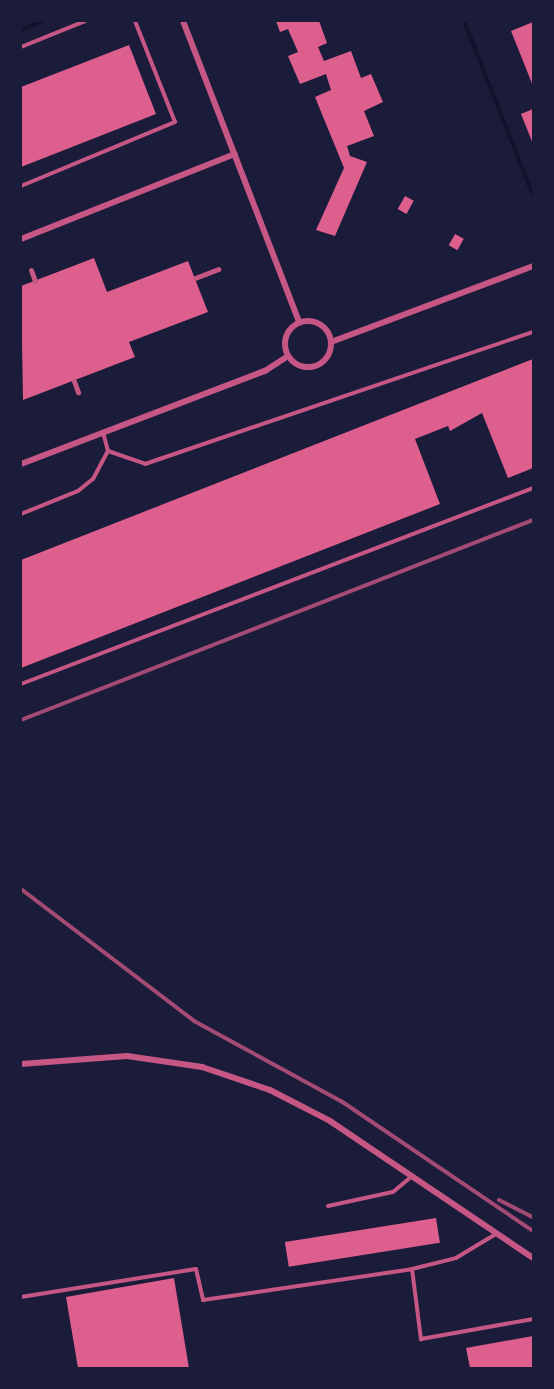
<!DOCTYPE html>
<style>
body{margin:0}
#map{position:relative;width:554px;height:1389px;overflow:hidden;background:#1b1b3a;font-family:"IBM Plex Serif",serif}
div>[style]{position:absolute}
.stream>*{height:4px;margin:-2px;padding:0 2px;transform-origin:2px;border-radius:2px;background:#12122b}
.building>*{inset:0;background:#dd5f8e;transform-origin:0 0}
.service>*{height:4px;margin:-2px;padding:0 2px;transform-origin:2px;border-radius:2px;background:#c65784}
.pedestrian>*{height:5px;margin:-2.5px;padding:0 2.5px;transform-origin:2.5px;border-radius:2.5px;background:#c65784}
.minor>*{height:6px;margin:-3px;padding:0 3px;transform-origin:3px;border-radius:3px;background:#c65784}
.minor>.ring{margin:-3px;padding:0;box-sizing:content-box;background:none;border:6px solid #c65784;border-radius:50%}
.rail>*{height:4px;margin:-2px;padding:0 2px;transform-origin:2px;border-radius:2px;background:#a44b75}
span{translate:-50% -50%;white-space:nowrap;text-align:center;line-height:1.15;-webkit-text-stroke:6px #1b1b3a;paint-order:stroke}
.frame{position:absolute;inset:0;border:22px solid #1b1b3a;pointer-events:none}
</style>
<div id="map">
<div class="stream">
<div style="left:464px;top:21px;width:187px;rotate:68.4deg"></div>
<div style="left:21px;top:30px;width:24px;rotate:-22deg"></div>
</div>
<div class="building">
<div style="clip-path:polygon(276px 21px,319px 21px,327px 43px,318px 47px,324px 61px,351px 51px,361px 78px,371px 74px,383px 102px,364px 111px,374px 136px,347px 146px,350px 156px,367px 162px,335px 236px,316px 230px,344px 168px,315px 97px,331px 90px,326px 74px,300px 84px,288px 56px,298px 52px,288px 29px,280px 32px)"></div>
<div style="clip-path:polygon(533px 22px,533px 86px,511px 31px)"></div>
<div style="clip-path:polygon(129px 45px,156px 114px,21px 167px,21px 87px)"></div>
<div style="clip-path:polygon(533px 109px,533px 144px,521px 114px)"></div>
<div style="left:405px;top:196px;width:10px;height:15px;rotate:29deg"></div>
<div style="left:455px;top:234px;width:10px;height:13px;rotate:29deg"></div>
<div style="clip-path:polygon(94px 258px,107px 292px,188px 261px,208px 312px,129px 342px,135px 357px,23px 400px,21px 286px)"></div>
<div style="clip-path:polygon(533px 359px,533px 468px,508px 478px,482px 413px,450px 431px,448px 426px,415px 439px,440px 504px,21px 668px,21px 560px)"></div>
<div style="left:436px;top:1218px;width:25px;height:153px;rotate:81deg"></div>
<div style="clip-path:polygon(174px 1278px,189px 1368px,78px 1368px,66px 1297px)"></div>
<div style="clip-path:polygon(533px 1336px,533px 1368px,470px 1368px,466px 1348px)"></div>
</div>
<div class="service">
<div style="left:21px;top:47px;width:69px;rotate:-22.1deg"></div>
<div style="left:21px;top:186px;width:167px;rotate:-22.6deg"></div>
<div style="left:175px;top:122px;width:109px;rotate:-111.6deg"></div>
<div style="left:108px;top:451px;width:39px;rotate:19deg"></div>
<div style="left:145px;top:464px;width:410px;rotate:-18.8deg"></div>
<div style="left:21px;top:514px;width:61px;rotate:-22deg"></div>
<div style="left:78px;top:491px;width:19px;rotate:-39deg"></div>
<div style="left:93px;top:479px;width:32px;rotate:-62deg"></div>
<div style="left:108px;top:451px;width:20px;rotate:-105deg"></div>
<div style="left:21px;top:684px;width:548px;rotate:-20.95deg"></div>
<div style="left:328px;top:1206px;width:66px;rotate:-12.2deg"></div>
<div style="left:393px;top:1192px;width:25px;rotate:-40deg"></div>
<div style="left:412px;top:1269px;width:71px;rotate:82.7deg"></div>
<div style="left:421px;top:1339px;width:114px;rotate:-10.1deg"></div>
<div style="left:21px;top:1297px;width:177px;rotate:-9.1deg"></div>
<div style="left:196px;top:1269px;width:32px;rotate:77deg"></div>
<div style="left:203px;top:1300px;width:211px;rotate:-8.4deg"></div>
<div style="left:412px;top:1269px;width:45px;rotate:-14deg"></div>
<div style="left:456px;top:1258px;width:47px;rotate:-31deg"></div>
</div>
<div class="pedestrian">
<div style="left:31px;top:270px;width:12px;rotate:70deg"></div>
<div style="left:195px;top:278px;width:25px;rotate:-21deg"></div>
<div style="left:74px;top:381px;width:12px;rotate:70deg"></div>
</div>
<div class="minor">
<div style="left:183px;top:21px;width:323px;rotate:68.9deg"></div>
<div style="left:21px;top:239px;width:230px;rotate:-21.7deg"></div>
<div class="ring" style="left:285px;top:321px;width:40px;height:40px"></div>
<div style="left:331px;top:342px;width:216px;rotate:-20.6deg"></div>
<div style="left:21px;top:464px;width:261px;rotate:-20.9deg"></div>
<div style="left:265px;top:371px;width:27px;rotate:-33deg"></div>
<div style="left:21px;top:1064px;width:106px;rotate:-4.3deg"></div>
<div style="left:127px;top:1056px;width:76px;rotate:8.3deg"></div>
<div style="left:202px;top:1067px;width:72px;rotate:18.7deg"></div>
<div style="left:270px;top:1090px;width:68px;rotate:27.3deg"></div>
<div style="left:330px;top:1121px;width:245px;rotate:34deg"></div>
</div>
<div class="rail">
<div style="left:21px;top:720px;width:550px;rotate:-21.34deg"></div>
<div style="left:21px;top:889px;width:218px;rotate:37.3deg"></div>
<div style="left:194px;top:1021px;width:167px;rotate:28.6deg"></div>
<div style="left:341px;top:1101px;width:232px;rotate:34.1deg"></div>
<div style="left:499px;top:1200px;width:38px;rotate:27deg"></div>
</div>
<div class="frame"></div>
</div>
